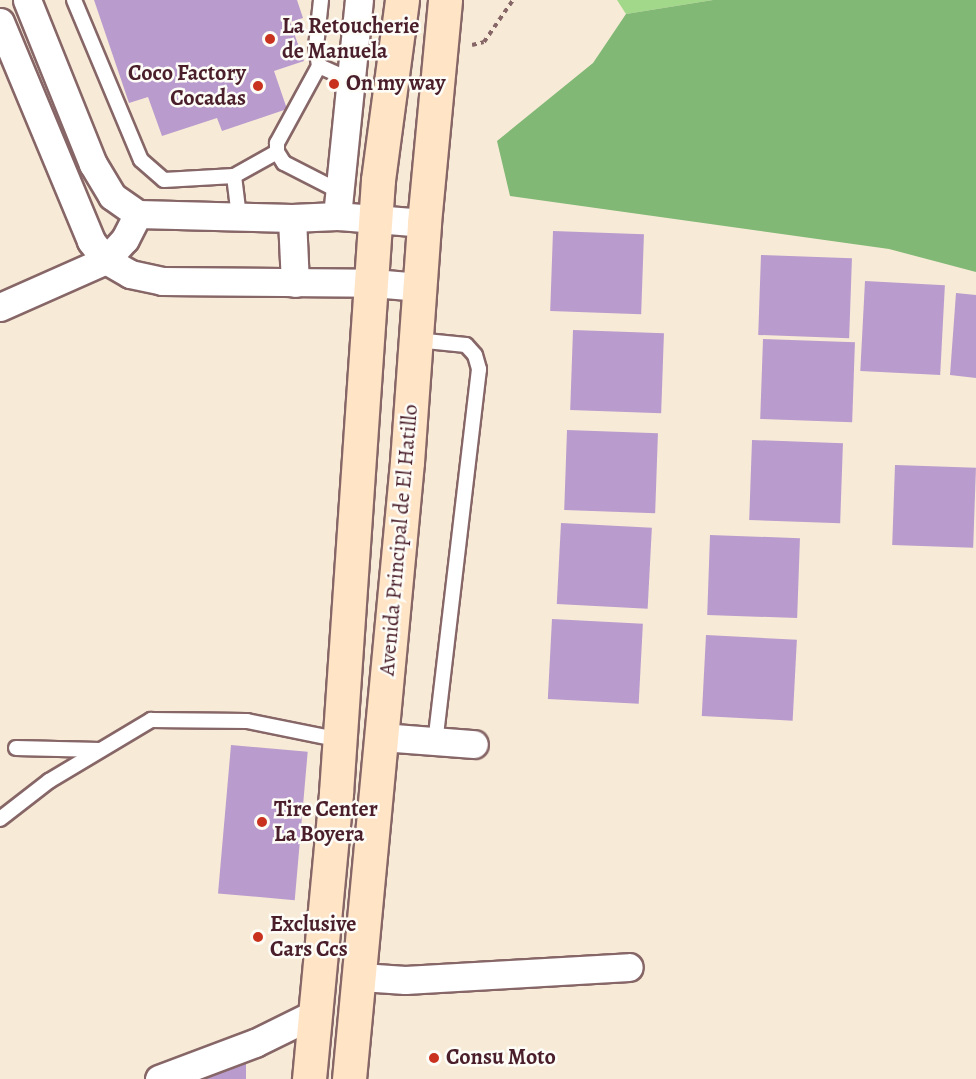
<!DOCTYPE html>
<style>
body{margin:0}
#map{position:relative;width:976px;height:1079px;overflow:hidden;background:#f7ebd7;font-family:Alegreya,serif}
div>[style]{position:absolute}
.green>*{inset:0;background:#a2d889}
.forest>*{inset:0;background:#81b875}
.building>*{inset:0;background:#b99bcd;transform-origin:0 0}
.path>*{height:4px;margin-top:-2px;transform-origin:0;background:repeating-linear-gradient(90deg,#876667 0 4.5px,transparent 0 9px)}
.roads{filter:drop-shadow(2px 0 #876667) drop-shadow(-2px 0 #876667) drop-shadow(0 2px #876667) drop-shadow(0 -2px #876667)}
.lane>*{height:14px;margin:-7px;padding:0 7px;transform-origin:7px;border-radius:7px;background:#fff}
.street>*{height:27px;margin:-13.5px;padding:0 13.5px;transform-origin:13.5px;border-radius:13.5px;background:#fff}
.secondary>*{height:33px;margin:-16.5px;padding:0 16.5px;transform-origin:16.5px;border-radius:16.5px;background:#ffe4c6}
.dots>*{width:16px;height:16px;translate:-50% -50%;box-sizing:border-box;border:3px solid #fdfcf7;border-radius:50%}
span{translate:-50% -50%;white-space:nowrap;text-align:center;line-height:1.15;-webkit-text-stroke:5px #fdfcf7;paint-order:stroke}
.poi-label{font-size:22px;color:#4a1f2b;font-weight:700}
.left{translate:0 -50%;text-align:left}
.right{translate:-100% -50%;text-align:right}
.street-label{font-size:22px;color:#4a1f2b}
</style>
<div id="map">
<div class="green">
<div style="clip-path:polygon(617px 0,713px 0,626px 14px)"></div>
</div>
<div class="forest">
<div style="clip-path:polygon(713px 0,976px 0,976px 272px,889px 249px,510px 196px,497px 141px,593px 63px,626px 14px)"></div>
</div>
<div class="building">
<div style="clip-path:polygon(94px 0,297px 0,303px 18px,290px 22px,304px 61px,274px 71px,287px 109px,222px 131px,217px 118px,162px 136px,148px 97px,129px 103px)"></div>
<div style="left:553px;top:231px;width:91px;height:80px;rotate:2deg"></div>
<div style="left:761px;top:255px;width:91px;height:80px;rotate:2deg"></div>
<div style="left:865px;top:281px;width:80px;height:90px;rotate:3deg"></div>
<div style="clip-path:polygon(956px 293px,976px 295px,976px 378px,950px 375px)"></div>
<div style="left:573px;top:330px;width:91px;height:80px;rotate:2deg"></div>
<div style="left:763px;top:339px;width:92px;height:80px;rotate:2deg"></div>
<div style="left:567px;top:430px;width:91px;height:80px;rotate:2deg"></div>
<div style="left:752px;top:440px;width:91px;height:80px;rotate:2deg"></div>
<div style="left:895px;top:465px;width:81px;height:80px;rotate:2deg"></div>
<div style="left:561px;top:523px;width:91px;height:81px;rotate:3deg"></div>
<div style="left:710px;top:535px;width:90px;height:80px;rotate:2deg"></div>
<div style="left:552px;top:619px;width:91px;height:80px;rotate:3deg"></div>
<div style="left:706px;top:635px;width:91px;height:81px;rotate:3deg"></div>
<div style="left:231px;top:745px;width:77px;height:149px;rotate:5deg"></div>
<div style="clip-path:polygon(246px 1059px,246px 1079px,205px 1079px,213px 1076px)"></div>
</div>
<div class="path">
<div style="left:472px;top:45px;width:12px;rotate:-14deg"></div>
<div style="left:484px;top:42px;width:51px;rotate:-55.4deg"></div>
</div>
<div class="roads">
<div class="lane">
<div style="left:74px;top:0;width:173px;rotate:67.3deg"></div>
<div style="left:141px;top:160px;width:30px;rotate:41deg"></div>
<div style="left:164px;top:180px;width:70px;rotate:-3.3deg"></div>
<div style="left:234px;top:176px;width:39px;rotate:83deg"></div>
<div style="left:321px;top:0;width:47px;rotate:96.1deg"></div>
<div style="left:316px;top:47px;width:19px;rotate:81deg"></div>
<div style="left:319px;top:66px;width:35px;rotate:24deg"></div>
<div style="left:319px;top:66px;width:88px;rotate:118.6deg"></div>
<div style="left:277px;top:143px;width:9px;rotate:90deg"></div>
<div style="left:277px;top:152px;width:13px;rotate:58deg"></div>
<div style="left:284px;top:163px;width:62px;rotate:27deg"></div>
<div style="left:234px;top:176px;width:49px;rotate:-29.2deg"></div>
<div style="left:416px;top:340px;width:50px;rotate:5.7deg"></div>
<div style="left:466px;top:345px;width:13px;rotate:48deg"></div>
<div style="left:475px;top:355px;width:15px;rotate:74deg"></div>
<div style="left:479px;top:369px;width:377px;rotate:96.7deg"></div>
<div style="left:16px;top:748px;width:84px;rotate:1.4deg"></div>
<div style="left:0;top:819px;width:62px;rotate:-37.8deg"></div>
<div style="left:49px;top:781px;width:119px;rotate:-30.9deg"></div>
<div style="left:151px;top:720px;width:96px;rotate:0.6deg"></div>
<div style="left:247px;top:721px;width:95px;rotate:11.5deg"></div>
</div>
<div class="street">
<div style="left:27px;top:0;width:177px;rotate:68.1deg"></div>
<div style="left:93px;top:164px;width:37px;rotate:59deg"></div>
<div style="left:112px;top:196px;width:32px;rotate:35deg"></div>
<div style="left:138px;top:214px;width:154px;rotate:1.5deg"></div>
<div style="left:292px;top:218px;width:45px;rotate:-2.5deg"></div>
<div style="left:337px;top:216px;width:87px;rotate:4.6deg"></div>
<div style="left:0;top:22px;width:237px;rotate:67.4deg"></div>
<div style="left:91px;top:241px;width:24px;rotate:52deg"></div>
<div style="left:106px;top:260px;width:28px;rotate:30deg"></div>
<div style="left:130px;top:274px;width:33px;rotate:12deg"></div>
<div style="left:162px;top:281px;width:211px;rotate:0.5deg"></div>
<div style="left:373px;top:283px;width:47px;rotate:4.9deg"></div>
<div style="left:337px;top:216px;width:217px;rotate:-84.2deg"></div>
<div style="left:292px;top:218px;width:65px;rotate:87.4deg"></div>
<div style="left:0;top:307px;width:116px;rotate:-23.9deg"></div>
<div style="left:106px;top:260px;width:28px;rotate:-48deg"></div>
<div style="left:125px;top:239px;width:28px;rotate:-63deg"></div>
<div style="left:382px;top:737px;width:92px;rotate:4.4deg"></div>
<div style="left:361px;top:977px;width:44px;rotate:3.9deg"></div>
<div style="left:405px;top:980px;width:224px;rotate:-3.3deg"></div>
<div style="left:159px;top:1079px;width:103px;rotate:-20.6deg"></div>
<div style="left:255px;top:1043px;width:66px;rotate:-26.2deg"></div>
</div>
<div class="secondary">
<div style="left:309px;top:1079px;width:287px;rotate:-84.6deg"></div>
<div style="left:336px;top:793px;width:614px;rotate:-86.08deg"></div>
<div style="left:378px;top:180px;width:182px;rotate:-82.4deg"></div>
<div style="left:349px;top:1079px;width:620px;rotate:-84.63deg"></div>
<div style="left:407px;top:462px;width:240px;rotate:-85.9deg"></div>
<div style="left:424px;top:223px;width:224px;rotate:-84.6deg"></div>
</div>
</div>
<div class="dots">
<div style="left:270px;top:39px;background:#c8321e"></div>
<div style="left:334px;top:84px;background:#c8321e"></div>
<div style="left:258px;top:86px;background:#c8321e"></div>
<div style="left:262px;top:822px;background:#c8321e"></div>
<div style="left:258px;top:937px;background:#c8321e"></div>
<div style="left:434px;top:1058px;background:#c8321e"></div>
</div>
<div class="poi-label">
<span class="left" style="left:282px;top:39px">La Retoucherie<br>de Manuela</span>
<span class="right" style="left:246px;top:86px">Coco Factory<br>Cocadas</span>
<span class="left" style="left:346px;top:84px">On my way</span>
<span class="left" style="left:274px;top:822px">Tire Center<br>La Boyera</span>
<span class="left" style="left:270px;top:937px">Exclusive<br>Cars Ccs</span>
<span class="left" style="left:446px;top:1058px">Consu Moto</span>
</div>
<div class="street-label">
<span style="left:399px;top:540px;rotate:-85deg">Avenida Principal de El Hatillo</span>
</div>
</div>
